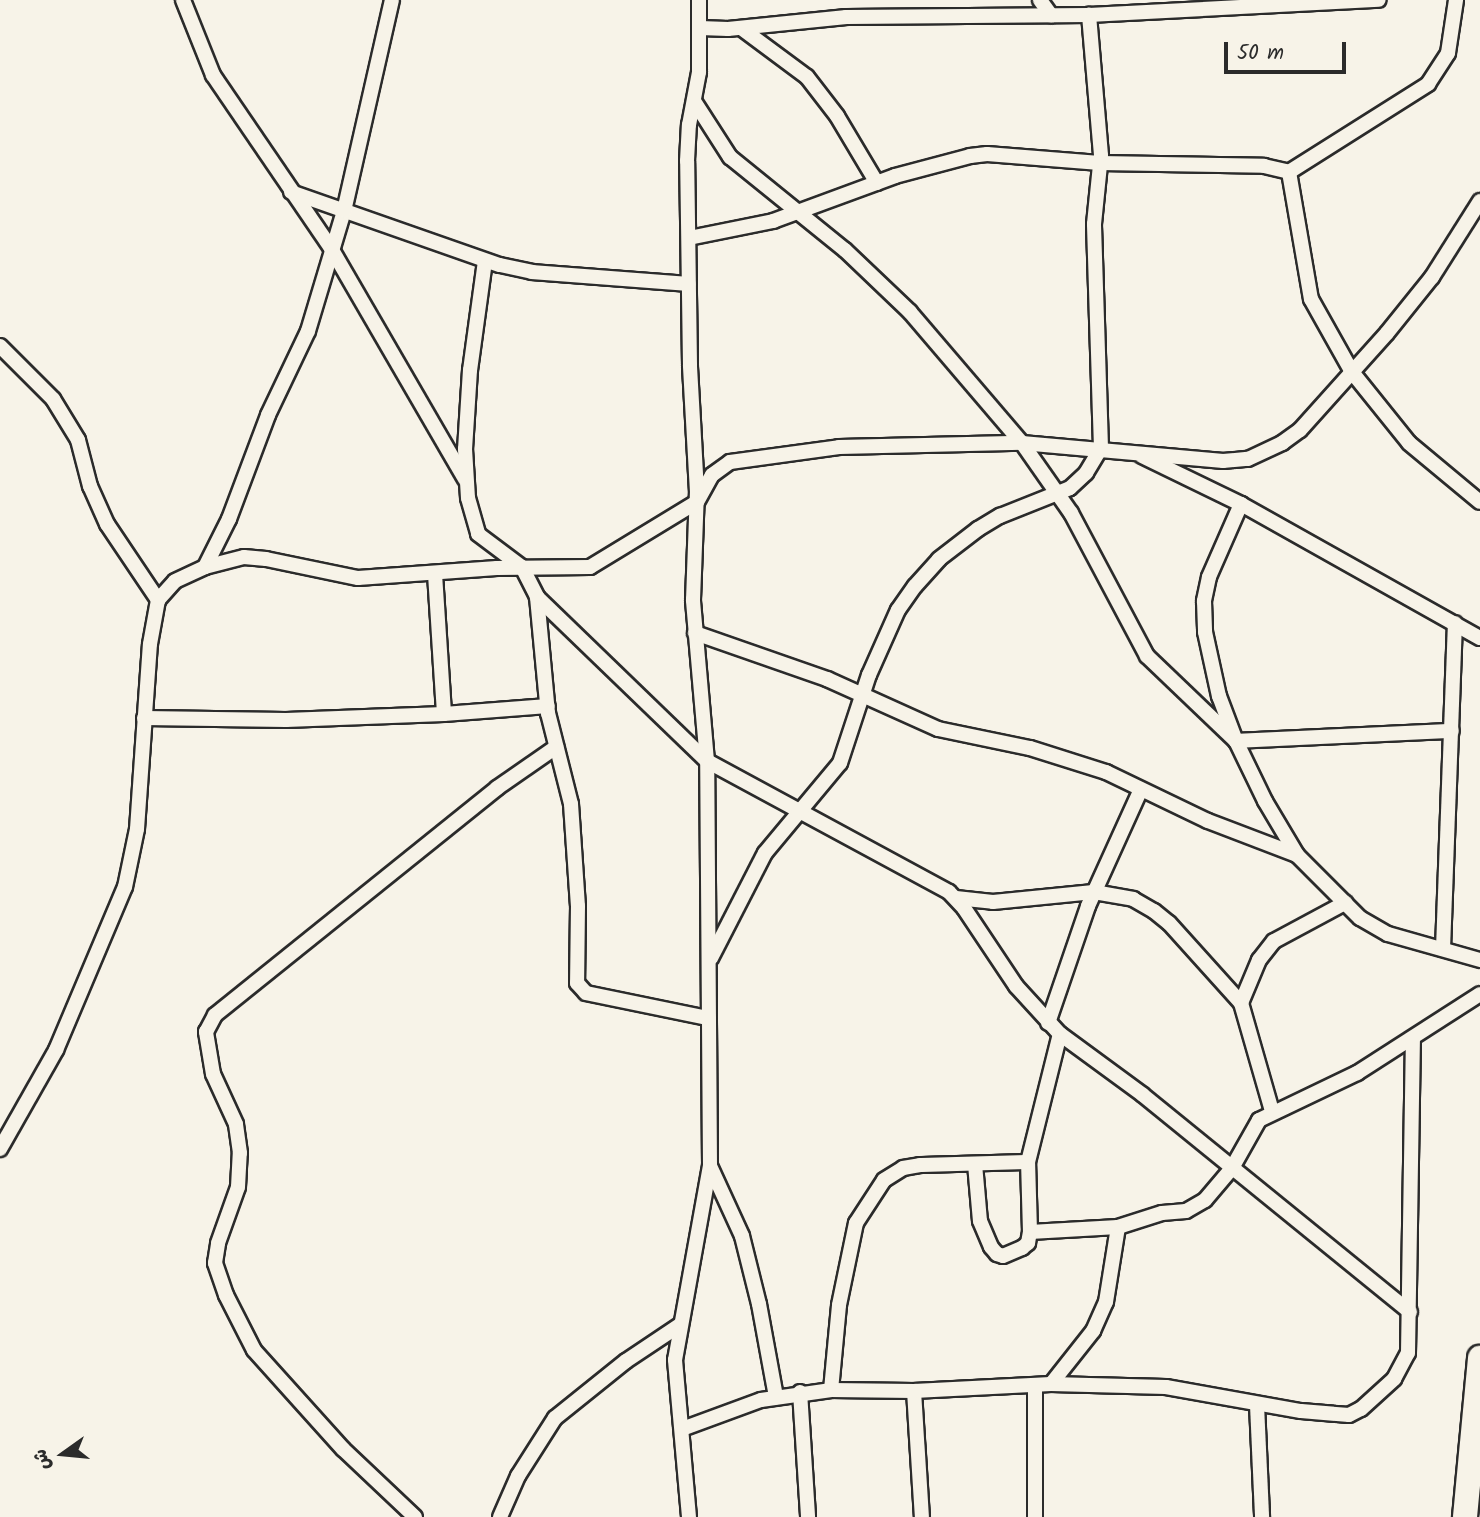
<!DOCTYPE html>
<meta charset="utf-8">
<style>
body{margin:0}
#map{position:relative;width:1480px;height:1517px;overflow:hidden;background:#f7f3e8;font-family:Kalam,"Playpen Sans Arabic",sans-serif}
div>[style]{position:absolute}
.roads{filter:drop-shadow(2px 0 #2b2b2b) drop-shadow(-2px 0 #2b2b2b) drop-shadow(0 2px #2b2b2b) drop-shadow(0 -2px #2b2b2b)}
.street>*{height:14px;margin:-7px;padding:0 7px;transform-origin:7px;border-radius:7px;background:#f7f3e8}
.highway>*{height:24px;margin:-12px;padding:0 12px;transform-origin:12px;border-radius:12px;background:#f7f3e8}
span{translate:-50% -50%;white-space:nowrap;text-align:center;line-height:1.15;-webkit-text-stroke:7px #f7f3e8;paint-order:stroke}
.north{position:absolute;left:28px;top:1419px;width:70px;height:70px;-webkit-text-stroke:5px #f7f3e8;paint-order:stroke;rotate:255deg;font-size:19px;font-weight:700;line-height:28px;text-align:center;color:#2b2b2b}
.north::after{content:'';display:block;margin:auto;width:24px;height:32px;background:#2b2b2b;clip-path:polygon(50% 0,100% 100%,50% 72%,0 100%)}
.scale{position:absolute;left:1224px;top:42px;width:122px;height:32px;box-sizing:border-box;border:4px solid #2b2b2b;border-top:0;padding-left:9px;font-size:21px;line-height:24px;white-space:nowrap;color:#2b2b2b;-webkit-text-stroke:5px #f7f3e8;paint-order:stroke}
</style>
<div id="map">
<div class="roads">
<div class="street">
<div style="left:183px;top:0;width:81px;rotate:68.2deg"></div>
<div style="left:213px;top:75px;width:209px;rotate:55.7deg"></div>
<div style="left:331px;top:248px;width:267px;rotate:59.9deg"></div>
<div style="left:1040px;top:0;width:19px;rotate:54deg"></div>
<div style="left:700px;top:28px;width:28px;rotate:2deg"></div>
<div style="left:728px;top:29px;width:119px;rotate:-5.8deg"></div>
<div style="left:846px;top:17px;width:243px;rotate:-0.5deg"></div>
<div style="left:1089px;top:15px;width:290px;rotate:-3deg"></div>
<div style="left:741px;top:28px;width:82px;rotate:36.6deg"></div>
<div style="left:807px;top:77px;width:49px;rotate:52.4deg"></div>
<div style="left:837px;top:116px;width:78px;rotate:59.2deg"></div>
<div style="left:694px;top:101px;width:67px;rotate:57.3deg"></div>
<div style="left:730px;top:157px;width:148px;rotate:39deg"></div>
<div style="left:845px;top:250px;width:90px;rotate:43.6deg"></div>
<div style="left:910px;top:312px;width:172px;rotate:49.5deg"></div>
<div style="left:1022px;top:443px;width:85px;rotate:55deg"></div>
<div style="left:1071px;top:513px;width:162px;rotate:62deg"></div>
<div style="left:1147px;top:656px;width:123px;rotate:43.7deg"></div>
<div style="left:1236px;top:741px;width:216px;rotate:-2.7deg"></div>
<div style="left:1289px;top:172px;width:129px;rotate:80.2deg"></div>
<div style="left:1311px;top:299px;width:84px;rotate:60.7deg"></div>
<div style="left:1352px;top:372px;width:91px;rotate:51.2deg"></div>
<div style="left:1409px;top:443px;width:92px;rotate:39.7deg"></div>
<div style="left:291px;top:192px;width:221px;rotate:19.3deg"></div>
<div style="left:500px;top:265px;width:33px;rotate:12deg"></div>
<div style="left:532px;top:272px;width:157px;rotate:4.4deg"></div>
<div style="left:689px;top:238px;width:86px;rotate:-11.4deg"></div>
<div style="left:773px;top:221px;width:130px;rotate:-20.2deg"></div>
<div style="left:895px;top:176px;width:78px;rotate:-14.9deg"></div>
<div style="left:970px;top:156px;width:17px;rotate:-7deg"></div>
<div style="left:987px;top:154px;width:113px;rotate:4.6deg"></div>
<div style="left:1100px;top:163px;width:164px;rotate:1deg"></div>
<div style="left:1264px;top:166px;width:26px;rotate:13deg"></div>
<div style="left:1289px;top:172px;width:165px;rotate:-32.3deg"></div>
<div style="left:1428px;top:84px;width:37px;rotate:-57deg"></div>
<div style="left:1448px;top:53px;width:54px;rotate:-81.4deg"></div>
<div style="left:485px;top:261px;width:110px;rotate:97.8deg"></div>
<div style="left:470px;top:370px;width:79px;rotate:93.6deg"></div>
<div style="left:465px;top:449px;width:49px;rotate:86.5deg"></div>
<div style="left:468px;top:498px;width:37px;rotate:74deg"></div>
<div style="left:478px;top:534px;width:55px;rotate:36.9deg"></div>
<div style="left:522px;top:567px;width:34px;rotate:63deg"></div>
<div style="left:537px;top:597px;width:117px;rotate:84.6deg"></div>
<div style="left:548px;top:713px;width:94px;rotate:75.8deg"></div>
<div style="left:571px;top:804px;width:102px;rotate:86.1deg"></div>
<div style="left:578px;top:906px;width:77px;rotate:90.7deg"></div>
<div style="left:577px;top:983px;width:13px;rotate:48deg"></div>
<div style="left:586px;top:993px;width:125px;rotate:11.6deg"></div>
<div style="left:0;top:346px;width:75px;rotate:45deg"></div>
<div style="left:53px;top:399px;width:48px;rotate:58.6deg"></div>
<div style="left:78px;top:440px;width:48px;rotate:75.4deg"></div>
<div style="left:90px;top:486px;width:42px;rotate:65.9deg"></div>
<div style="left:107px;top:524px;width:92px;rotate:56.1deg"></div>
<div style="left:1142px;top:456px;width:110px;rotate:25.9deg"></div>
<div style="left:1241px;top:504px;width:274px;rotate:29.3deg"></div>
<div style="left:1241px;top:504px;width:80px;rotate:113.7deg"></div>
<div style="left:1209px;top:577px;width:25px;rotate:102deg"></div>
<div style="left:1204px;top:601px;width:31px;rotate:88deg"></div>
<div style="left:1205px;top:632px;width:66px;rotate:77.7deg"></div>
<div style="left:1219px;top:696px;width:48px;rotate:69.3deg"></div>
<div style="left:1236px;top:741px;width:67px;rotate:64.2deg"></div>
<div style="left:1265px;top:801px;width:63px;rotate:59.3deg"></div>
<div style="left:1297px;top:855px;width:89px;rotate:45deg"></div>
<div style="left:1360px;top:918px;width:32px;rotate:30deg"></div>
<div style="left:1388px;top:934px;width:96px;rotate:15.8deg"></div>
<div style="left:205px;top:567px;width:54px;rotate:-63.4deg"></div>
<div style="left:229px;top:519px;width:111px;rotate:-69.4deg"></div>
<div style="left:268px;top:415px;width:93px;rotate:-64.5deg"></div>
<div style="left:308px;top:331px;width:125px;rotate:-73.3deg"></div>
<div style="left:344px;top:211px;width:216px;rotate:-77.2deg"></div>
<div style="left:435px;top:574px;width:140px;rotate:86.3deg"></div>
<div style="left:537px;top:597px;width:236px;rotate:44deg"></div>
<div style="left:707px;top:761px;width:275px;rotate:28.4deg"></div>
<div style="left:949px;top:892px;width:22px;rotate:47deg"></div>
<div style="left:964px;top:908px;width:94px;rotate:56.3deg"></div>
<div style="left:1016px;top:986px;width:65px;rotate:47.5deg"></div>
<div style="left:1060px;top:1034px;width:103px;rotate:36.3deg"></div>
<div style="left:1143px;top:1095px;width:344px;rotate:39.1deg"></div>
<div style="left:695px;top:633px;width:140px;rotate:19.2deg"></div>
<div style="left:827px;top:679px;width:122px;rotate:24.2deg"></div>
<div style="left:938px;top:729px;width:94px;rotate:11.7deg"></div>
<div style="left:1030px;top:748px;width:80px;rotate:17.5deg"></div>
<div style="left:1106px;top:772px;width:113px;rotate:25.7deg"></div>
<div style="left:1208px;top:821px;width:95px;rotate:20.9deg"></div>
<div style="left:144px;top:718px;width:142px;rotate:0.8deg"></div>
<div style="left:286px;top:720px;width:158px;rotate:-2.2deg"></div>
<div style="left:444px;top:714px;width:104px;rotate:-4.4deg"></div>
<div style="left:956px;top:898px;width:37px;rotate:6deg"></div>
<div style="left:993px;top:902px;width:101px;rotate:-5.7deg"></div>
<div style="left:1094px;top:892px;width:40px;rotate:10deg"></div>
<div style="left:1133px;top:899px;width:24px;rotate:30deg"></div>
<div style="left:1154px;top:911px;width:19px;rotate:39deg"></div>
<div style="left:1169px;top:923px;width:108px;rotate:48deg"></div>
<div style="left:1241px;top:1003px;width:112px;rotate:74deg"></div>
<div style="left:1443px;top:949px;width:326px;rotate:-87.9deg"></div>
<div style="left:711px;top:958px;width:118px;rotate:-62.8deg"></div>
<div style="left:765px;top:853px;width:117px;rotate:-50.2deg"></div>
<div style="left:840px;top:763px;width:93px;rotate:-71.8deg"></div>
<div style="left:869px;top:675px;width:71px;rotate:-66deg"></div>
<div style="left:898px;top:610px;width:29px;rotate:-55deg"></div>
<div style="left:915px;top:586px;width:36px;rotate:-48deg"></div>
<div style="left:939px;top:559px;width:49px;rotate:-37.6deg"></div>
<div style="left:978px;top:529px;width:26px;rotate:-31deg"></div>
<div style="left:1000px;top:516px;width:75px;rotate:-21.8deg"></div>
<div style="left:1070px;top:488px;width:22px;rotate:-43deg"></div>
<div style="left:1086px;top:473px;width:29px;rotate:-59deg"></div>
<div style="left:1101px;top:448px;width:224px;rotate:-91.8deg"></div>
<div style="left:1094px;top:224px;width:69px;rotate:-84.2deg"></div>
<div style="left:1101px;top:155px;width:141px;rotate:-94.9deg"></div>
<div style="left:1241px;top:1003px;width:47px;rotate:-67.3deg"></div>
<div style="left:1259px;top:960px;width:24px;rotate:-52deg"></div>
<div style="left:1274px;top:941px;width:81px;rotate:-28.2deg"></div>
<div style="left:1048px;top:1023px;width:124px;rotate:-71.1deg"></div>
<div style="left:1088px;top:906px;width:128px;rotate:-65.6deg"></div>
<div style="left:0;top:1149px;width:114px;rotate:-60.5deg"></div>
<div style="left:56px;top:1050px;width:177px;rotate:-67.1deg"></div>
<div style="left:125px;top:887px;width:59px;rotate:-78.3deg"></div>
<div style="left:137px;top:829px;width:185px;rotate:-86deg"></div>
<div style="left:150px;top:644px;width:45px;rotate:-79.7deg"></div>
<div style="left:158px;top:600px;width:25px;rotate:-48deg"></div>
<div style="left:175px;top:581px;width:33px;rotate:-25deg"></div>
<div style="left:205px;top:567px;width:40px;rotate:-14.4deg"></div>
<div style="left:244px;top:557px;width:22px;rotate:5deg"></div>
<div style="left:266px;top:559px;width:94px;rotate:11.7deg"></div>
<div style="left:358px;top:578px;width:139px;rotate:-4.1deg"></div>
<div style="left:497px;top:568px;width:93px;rotate:-0.6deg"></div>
<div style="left:590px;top:567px;width:125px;rotate:-31.3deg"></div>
<div style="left:697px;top:502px;width:31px;rotate:-61deg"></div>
<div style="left:712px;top:475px;width:22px;rotate:-36deg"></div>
<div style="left:730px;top:462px;width:110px;rotate:-7.8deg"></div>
<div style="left:839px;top:447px;width:183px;rotate:-1.3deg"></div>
<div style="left:1022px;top:443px;width:202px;rotate:5.1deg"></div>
<div style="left:1223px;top:461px;width:25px;rotate:-5deg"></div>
<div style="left:1248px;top:459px;width:38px;rotate:-25deg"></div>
<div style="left:1282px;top:443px;width:22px;rotate:-36deg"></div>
<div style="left:1300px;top:430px;width:130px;rotate:-48.1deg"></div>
<div style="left:1387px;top:333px;width:72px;rotate:-51.2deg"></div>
<div style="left:1432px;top:277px;width:90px;rotate:-57.7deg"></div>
<div style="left:975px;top:1164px;width:57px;rotate:85deg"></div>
<div style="left:980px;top:1221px;width:28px;rotate:67deg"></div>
<div style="left:991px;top:1247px;width:9px;rotate:49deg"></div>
<div style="left:997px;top:1254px;width:6px;rotate:18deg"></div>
<div style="left:1003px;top:1256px;width:21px;rotate:-23deg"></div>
<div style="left:1022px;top:1248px;width:8px;rotate:-40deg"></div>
<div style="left:1028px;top:1243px;width:11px;rotate:-80deg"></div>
<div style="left:1030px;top:1232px;width:70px;rotate:-91.6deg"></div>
<div style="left:1028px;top:1162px;width:132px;rotate:-76deg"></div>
<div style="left:710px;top:1166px;width:77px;rotate:65.4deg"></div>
<div style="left:742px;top:1236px;width:70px;rotate:76deg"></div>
<div style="left:759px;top:1304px;width:95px;rotate:79.6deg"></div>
<div style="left:1030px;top:1232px;width:88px;rotate:-3.3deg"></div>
<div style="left:1118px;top:1227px;width:46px;rotate:-17.7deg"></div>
<div style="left:1162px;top:1213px;width:24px;rotate:-5deg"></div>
<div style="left:1186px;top:1211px;width:22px;rotate:-30deg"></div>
<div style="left:1205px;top:1200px;width:42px;rotate:-49.8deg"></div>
<div style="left:1232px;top:1168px;width:55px;rotate:-60.6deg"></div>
<div style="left:1259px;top:1120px;width:109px;rotate:-25.6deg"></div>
<div style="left:1357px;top:1073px;width:146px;rotate:-32.7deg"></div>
<div style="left:1051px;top:1384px;width:68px;rotate:-51.6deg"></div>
<div style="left:1093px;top:1331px;width:32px;rotate:-66deg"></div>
<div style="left:1106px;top:1302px;width:76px;rotate:-80.9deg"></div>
<div style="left:831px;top:1390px;width:85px;rotate:-84.6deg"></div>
<div style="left:839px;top:1305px;width:84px;rotate:-78.3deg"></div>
<div style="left:856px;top:1223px;width:51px;rotate:-56.9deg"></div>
<div style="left:884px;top:1180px;width:22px;rotate:-32deg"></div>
<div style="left:903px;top:1168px;width:17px;rotate:-10deg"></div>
<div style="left:920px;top:1165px;width:108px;rotate:-1.6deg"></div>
<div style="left:914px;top:1391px;width:126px;rotate:86.4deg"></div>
<div style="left:800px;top:1392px;width:125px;rotate:86.3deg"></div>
<div style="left:1257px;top:1405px;width:112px;rotate:87.4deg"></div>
<div style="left:682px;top:1429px;width:84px;rotate:-20.2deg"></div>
<div style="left:761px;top:1400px;width:71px;rotate:-8.1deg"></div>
<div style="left:831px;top:1390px;width:83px;rotate:0.7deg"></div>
<div style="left:914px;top:1391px;width:137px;rotate:-2.9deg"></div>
<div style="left:1051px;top:1384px;width:115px;rotate:1.5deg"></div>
<div style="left:1166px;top:1387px;width:137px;rotate:10.1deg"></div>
<div style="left:1301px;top:1411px;width:48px;rotate:4.8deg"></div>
<div style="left:1349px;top:1415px;width:13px;rotate:-27deg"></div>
<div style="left:1361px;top:1409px;width:45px;rotate:-42.3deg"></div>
<div style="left:1394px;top:1379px;width:30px;rotate:-62deg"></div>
<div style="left:1408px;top:1353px;width:314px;rotate:-89.1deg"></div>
<div style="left:415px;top:1517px;width:99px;rotate:-136.6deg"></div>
<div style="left:343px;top:1449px;width:133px;rotate:-132deg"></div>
<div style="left:254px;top:1350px;width:62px;rotate:-117deg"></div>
<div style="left:226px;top:1295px;width:34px;rotate:-109deg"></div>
<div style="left:215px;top:1263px;width:20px;rotate:-81deg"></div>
<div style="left:218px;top:1243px;width:59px;rotate:-70.3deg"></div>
<div style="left:238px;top:1187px;width:34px;rotate:-87deg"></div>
<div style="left:240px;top:1153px;width:29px;rotate:-98deg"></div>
<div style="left:236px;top:1124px;width:55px;rotate:-114.7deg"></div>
<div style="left:213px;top:1074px;width:43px;rotate:-99.5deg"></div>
<div style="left:206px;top:1032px;width:19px;rotate:-62deg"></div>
<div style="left:215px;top:1015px;width:362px;rotate:-38.8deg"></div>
<div style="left:497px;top:788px;width:72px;rotate:-34.8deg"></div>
<div style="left:500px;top:1517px;width:45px;rotate:-66.3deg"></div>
<div style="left:518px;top:1476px;width:69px;rotate:-57.5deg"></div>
<div style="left:555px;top:1418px;width:91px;rotate:-38.8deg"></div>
<div style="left:626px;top:1361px;width:65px;rotate:-33.7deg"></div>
<div style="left:689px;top:1517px;width:158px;rotate:-95.1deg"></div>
<div style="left:675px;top:1360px;width:198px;rotate:-79.8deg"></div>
<div style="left:710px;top:1165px;width:404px;rotate:-90.4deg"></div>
<div style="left:707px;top:761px;width:162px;rotate:-95deg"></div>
<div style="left:693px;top:600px;width:108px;rotate:-87.9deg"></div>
<div style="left:697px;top:492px;width:127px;rotate:-93.2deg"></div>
<div style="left:690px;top:365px;width:204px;rotate:-90.8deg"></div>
<div style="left:687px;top:161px;width:36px;rotate:-87deg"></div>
<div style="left:689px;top:125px;width:54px;rotate:-79.3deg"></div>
<div style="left:699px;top:72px;width:72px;rotate:-90deg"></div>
<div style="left:1035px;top:1517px;width:132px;rotate:-90deg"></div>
</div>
<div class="highway">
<div style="left:1465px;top:1517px;width:160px;rotate:-84.6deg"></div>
</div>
</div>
<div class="north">ش</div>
<div class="scale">50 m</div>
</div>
